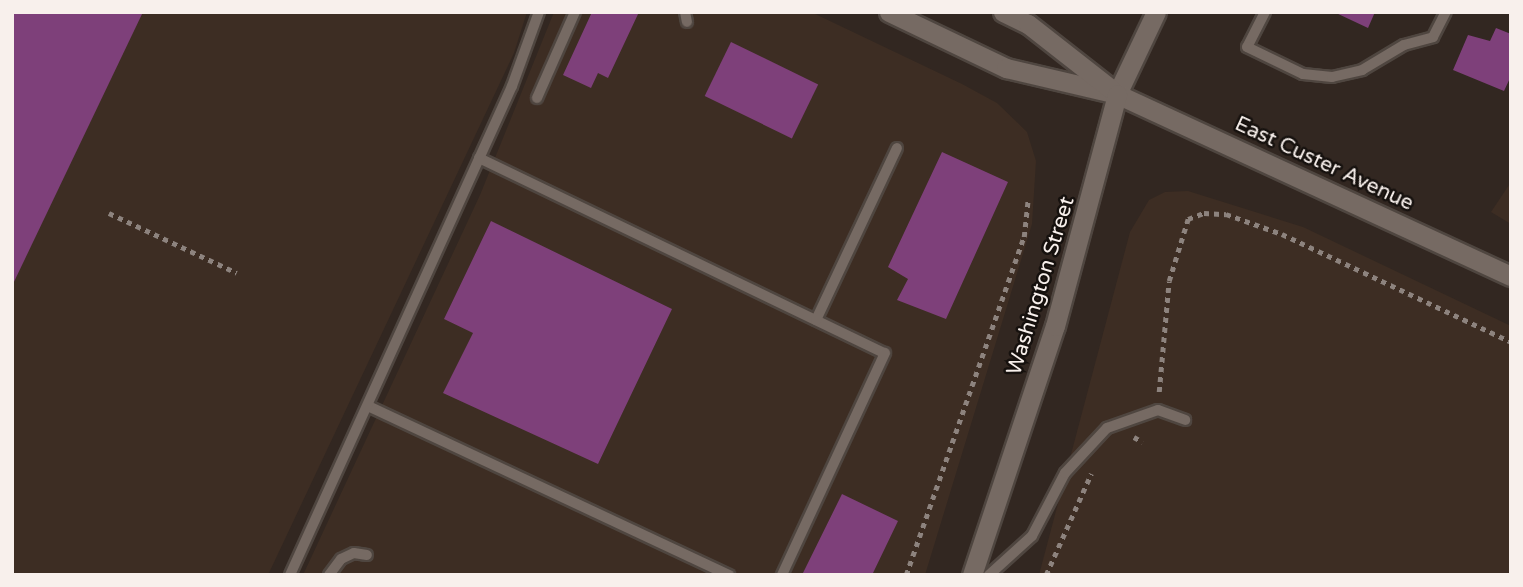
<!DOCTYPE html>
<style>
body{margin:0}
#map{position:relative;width:1523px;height:587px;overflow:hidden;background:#322721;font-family:"Varela Round",sans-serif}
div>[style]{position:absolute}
.built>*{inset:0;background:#3d2d23}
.building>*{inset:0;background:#7e407a;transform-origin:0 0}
.path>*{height:4.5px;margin-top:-2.25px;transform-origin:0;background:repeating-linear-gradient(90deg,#8d837e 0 5px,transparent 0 10px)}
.roads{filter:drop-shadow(2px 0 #4f4640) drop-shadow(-2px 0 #4f4640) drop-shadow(0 2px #4f4640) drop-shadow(0 -2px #4f4640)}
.service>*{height:10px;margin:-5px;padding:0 5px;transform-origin:5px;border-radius:5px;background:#766a63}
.tertiary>*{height:19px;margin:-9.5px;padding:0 9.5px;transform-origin:9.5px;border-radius:9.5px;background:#766a63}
.secondary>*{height:19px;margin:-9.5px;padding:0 9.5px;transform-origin:9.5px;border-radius:9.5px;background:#766a63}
span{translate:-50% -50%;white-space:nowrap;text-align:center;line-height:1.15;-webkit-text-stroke:5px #16110e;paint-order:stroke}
.street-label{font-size:21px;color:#f8f0ec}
.frame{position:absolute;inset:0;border:14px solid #f8f0ec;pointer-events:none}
</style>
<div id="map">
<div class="built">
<div style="clip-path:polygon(12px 12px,527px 12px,514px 53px,268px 575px,12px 575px)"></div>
<div style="clip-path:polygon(554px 12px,811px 12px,962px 84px,997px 103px,1027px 132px,1036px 161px,1032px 224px,925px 575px,303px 575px,480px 195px)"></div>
<div style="clip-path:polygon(1511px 182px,1511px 224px,1491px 212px)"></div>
<div style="clip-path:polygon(1188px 191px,1303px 227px,1511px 326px,1511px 575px,1039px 575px,1130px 232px,1149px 200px,1165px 192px)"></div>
</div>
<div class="building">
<div style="clip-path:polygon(12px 12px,143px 12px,12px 286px)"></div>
<div style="clip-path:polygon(592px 12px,639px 12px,608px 78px,598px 73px,591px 88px,563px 75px)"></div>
<div style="clip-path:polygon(1334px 12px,1375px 12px,1368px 28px)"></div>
<div style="clip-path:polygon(1496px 28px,1511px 34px,1511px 76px,1504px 91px,1453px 70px,1468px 35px,1490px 41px)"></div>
<div style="left:731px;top:42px;width:97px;height:60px;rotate:26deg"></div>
<div style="clip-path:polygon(942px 152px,1008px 182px,946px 319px,897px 300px,908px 279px,888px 267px)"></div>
<div style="clip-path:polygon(491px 221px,672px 309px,598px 464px,443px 393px,473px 333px,444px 319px)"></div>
<div style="clip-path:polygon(842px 494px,898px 521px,873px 573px,877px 575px,802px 575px)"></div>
</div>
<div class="path">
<div style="left:109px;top:213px;width:141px;rotate:25.1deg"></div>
<div style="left:1159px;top:392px;width:111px;rotate:-84.9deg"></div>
<div style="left:1169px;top:281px;width:65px;rotate:-73deg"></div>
<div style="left:1188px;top:219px;width:17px;rotate:-21deg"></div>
<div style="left:1204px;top:213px;width:22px;rotate:3deg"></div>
<div style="left:1226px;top:214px;width:59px;rotate:19.7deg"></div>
<div style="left:1282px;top:234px;width:253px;rotate:25.2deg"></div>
<div style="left:1134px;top:437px;width:10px;rotate:29deg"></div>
<div style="left:906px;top:575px;width:358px;rotate:-70.8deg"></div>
<div style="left:1024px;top:237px;width:38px;rotate:-84deg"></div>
<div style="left:1046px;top:575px;width:111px;rotate:-66deg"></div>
</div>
<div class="roads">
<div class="service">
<div style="left:685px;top:12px;width:10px;rotate:79deg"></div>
<div style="left:1265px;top:12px;width:39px;rotate:117deg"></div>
<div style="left:1247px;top:47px;width:62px;rotate:25.7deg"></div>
<div style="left:1303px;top:74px;width:29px;rotate:6deg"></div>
<div style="left:1332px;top:77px;width:31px;rotate:-13deg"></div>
<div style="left:1362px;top:70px;width:49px;rotate:-30.8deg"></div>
<div style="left:1404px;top:45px;width:30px;rotate:-15deg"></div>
<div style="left:1433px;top:37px;width:28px;rotate:-63deg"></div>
<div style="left:537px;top:98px;width:94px;rotate:-66.2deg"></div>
<div style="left:479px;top:158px;width:450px;rotate:25.7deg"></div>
<div style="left:885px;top:353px;width:245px;rotate:114.9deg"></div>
<div style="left:816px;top:320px;width:190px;rotate:-64.8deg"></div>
<div style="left:368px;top:406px;width:399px;rotate:25.1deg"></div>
<div style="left:290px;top:575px;width:537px;rotate:-65.58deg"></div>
<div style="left:512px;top:86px;width:79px;rotate:-70deg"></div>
<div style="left:329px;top:575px;width:20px;rotate:-53deg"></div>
<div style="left:341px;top:559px;width:14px;rotate:-25deg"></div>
<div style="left:354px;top:553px;width:13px;rotate:9deg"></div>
<div style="left:989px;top:575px;width:58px;rotate:-42.2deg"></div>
<div style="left:1032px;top:536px;width:71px;rotate:-62.4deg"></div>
<div style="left:1065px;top:473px;width:62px;rotate:-47deg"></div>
<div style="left:1107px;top:428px;width:54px;rotate:-19.4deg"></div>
<div style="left:1158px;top:410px;width:29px;rotate:20deg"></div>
</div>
<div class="tertiary">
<div style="left:1117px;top:94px;width:91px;rotate:-64.6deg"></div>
</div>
<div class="secondary">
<div style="left:889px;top:12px;width:130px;rotate:25.6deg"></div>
<div style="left:1006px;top:68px;width:114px;rotate:13.2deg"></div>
<div style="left:1117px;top:94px;width:434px;rotate:24.8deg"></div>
<div style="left:1003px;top:12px;width:28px;rotate:26deg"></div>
<div style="left:1028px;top:24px;width:105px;rotate:38.1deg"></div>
<div style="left:972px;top:575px;width:262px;rotate:-71.6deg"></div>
<div style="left:1055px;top:326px;width:240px;rotate:-75deg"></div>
</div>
</div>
<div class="street-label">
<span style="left:1324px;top:164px;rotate:25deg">East Custer Avenue</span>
<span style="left:1041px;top:286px;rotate:-73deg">Washington Street</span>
</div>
<div class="frame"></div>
</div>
